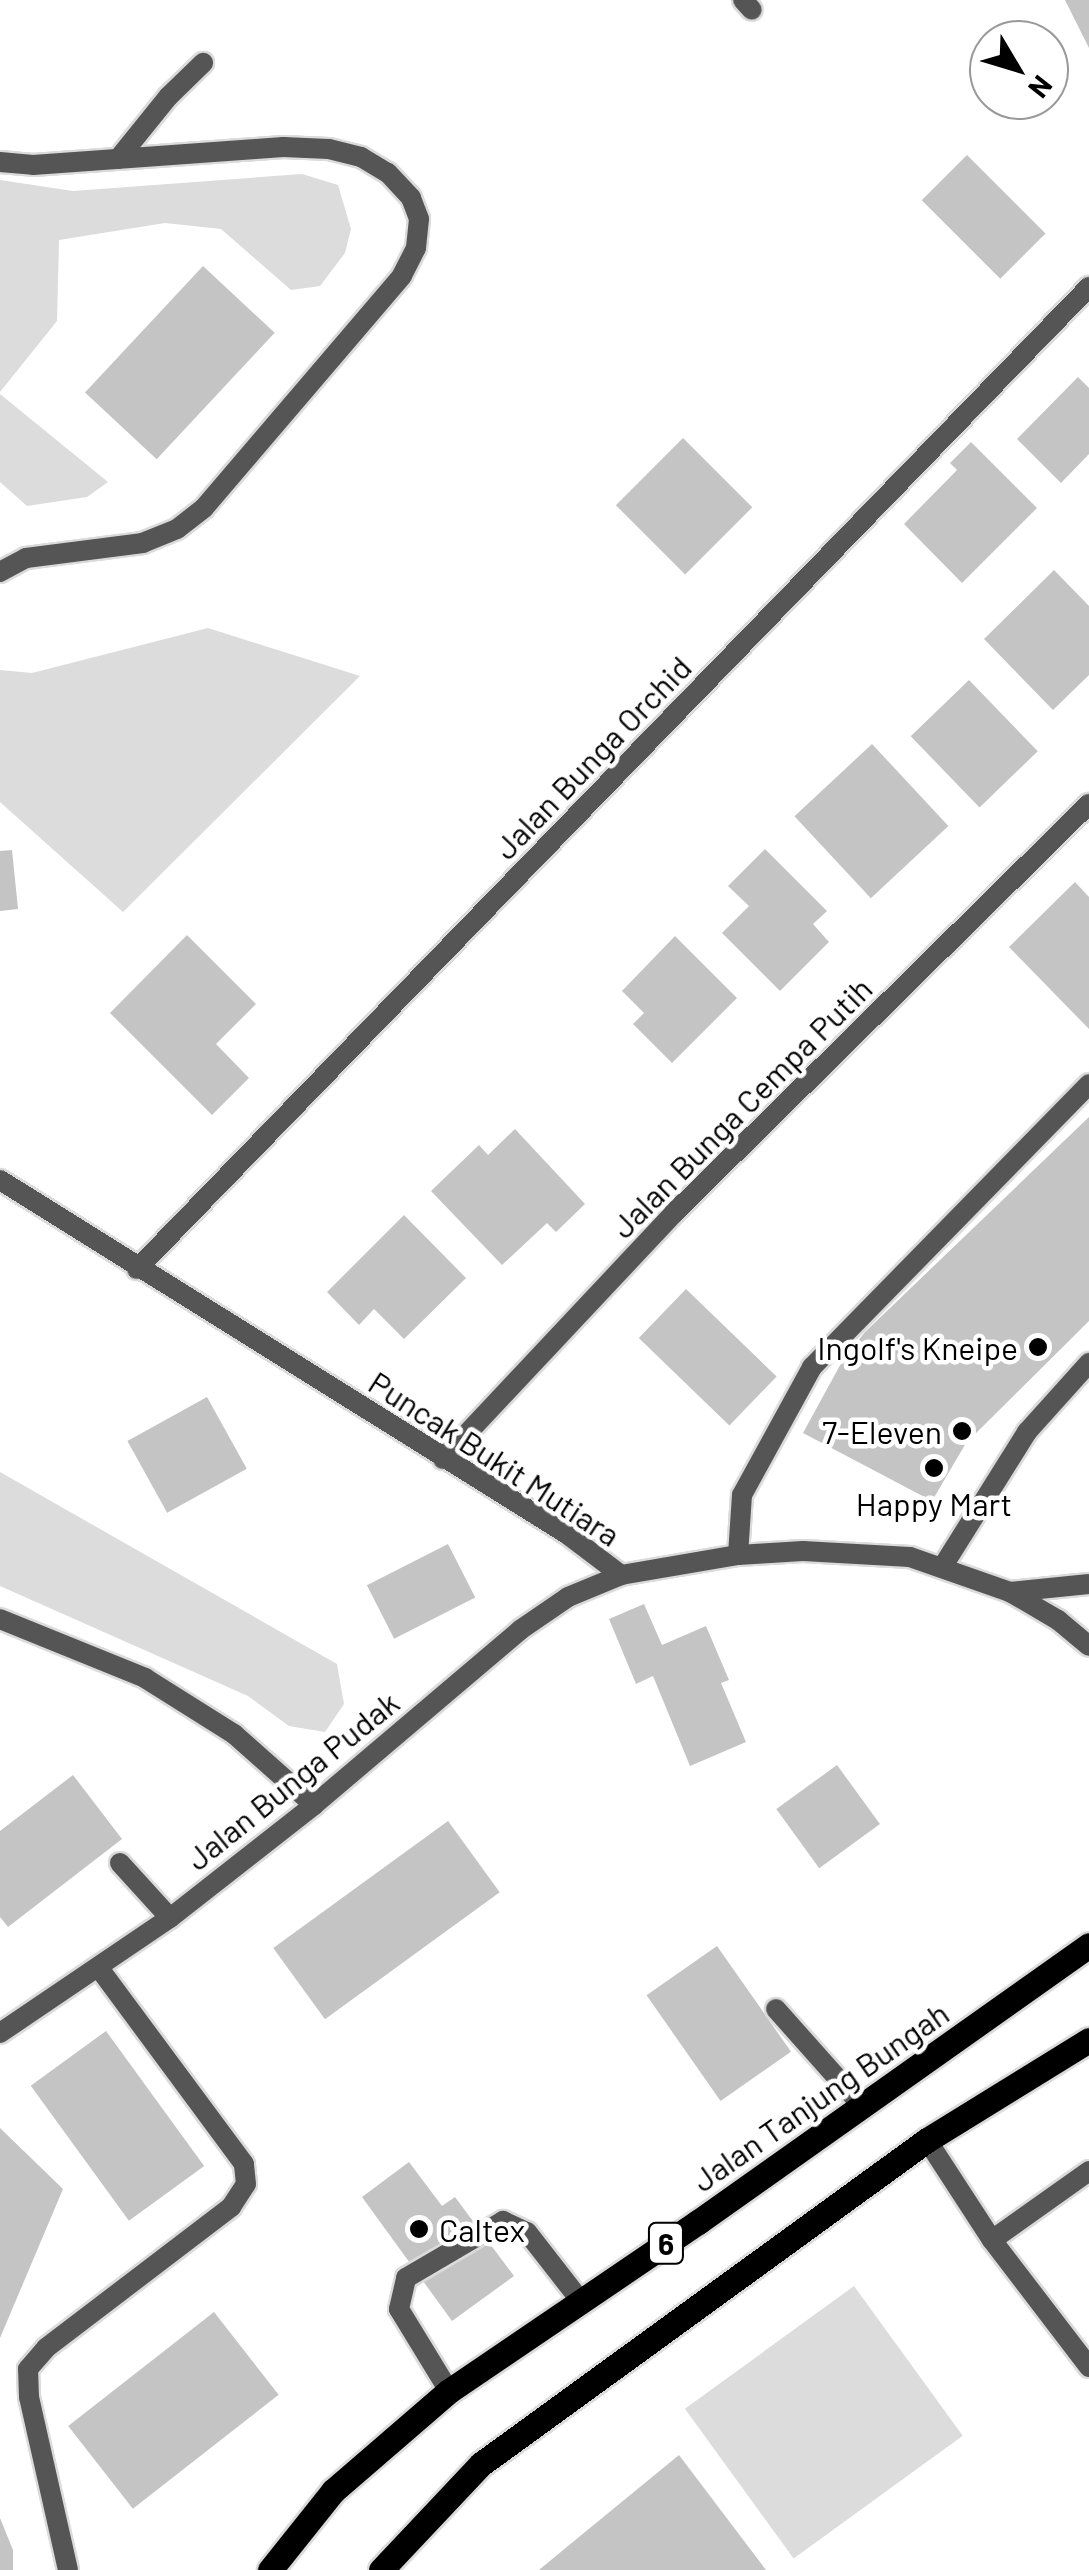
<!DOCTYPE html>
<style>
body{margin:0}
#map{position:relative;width:1089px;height:2570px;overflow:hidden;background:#fff;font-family:Barlow,sans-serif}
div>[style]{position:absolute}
.green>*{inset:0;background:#dcdcdc;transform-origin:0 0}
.building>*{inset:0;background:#c4c4c4;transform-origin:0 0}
.roads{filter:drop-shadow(2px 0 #dbdbdb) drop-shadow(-2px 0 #dbdbdb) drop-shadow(0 2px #dbdbdb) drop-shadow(0 -2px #dbdbdb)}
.service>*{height:20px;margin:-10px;padding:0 10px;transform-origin:10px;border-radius:10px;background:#555}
.minor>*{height:20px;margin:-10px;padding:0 10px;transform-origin:10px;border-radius:10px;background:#555}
.primary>*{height:25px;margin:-12.5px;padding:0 12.5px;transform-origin:12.5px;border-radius:12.5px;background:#000}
.dots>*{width:28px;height:28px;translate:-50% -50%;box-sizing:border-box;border:5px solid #fff;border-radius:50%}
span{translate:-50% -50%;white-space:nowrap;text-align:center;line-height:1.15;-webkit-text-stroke:9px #fff;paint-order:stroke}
.shield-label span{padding:2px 8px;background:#fff;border:2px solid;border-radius:8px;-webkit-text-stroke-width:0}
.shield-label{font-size:30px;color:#000;font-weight:700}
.street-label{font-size:32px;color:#000}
.poi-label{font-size:32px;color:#000}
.right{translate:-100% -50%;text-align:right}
.left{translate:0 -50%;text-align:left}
.north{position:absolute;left:969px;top:20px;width:100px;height:100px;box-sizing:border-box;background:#fff;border:2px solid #999;border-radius:50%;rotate:128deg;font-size:28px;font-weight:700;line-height:40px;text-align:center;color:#000}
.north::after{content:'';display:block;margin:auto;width:35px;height:45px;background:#000;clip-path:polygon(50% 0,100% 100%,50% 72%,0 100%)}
</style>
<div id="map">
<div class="green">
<div style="clip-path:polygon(302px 174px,338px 185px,351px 229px,345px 253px,320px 286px,291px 290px,221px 229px,165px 223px,59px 240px,57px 321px,0 392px,0 180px,73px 191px)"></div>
<div style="clip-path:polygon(0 394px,108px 482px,87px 497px,27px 506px,0 482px)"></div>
<div style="clip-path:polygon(208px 628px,360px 676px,123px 912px,0 802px,0 670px,32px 673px)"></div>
<div style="clip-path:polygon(0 1472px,337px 1664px,344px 1704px,325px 1732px,289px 1726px,248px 1696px,0 1586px)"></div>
<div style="left:854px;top:2286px;width:185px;height:209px;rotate:54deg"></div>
</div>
<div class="building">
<div style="clip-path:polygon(1065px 0,1089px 0,1089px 48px)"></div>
<div style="left:967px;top:155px;width:111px;height:64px;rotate:45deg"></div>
<div style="left:203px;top:266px;width:98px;height:173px;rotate:43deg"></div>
<div style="clip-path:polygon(1078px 377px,1089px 388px,1089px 454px,1061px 483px,1017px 439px)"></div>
<div style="left:683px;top:438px;width:98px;height:95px;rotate:45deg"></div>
<div style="clip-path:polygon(971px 442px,1037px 508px,962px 583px,904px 524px,957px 470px,950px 463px)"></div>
<div style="clip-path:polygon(1054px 570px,1089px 606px,1089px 675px,1053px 710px,984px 639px)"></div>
<div style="left:969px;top:680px;width:99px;height:81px;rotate:46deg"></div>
<div style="left:872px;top:744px;width:112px;height:106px;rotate:47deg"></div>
<div style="clip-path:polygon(765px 849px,827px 911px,813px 924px,829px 942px,780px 991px,722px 933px,749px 906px,728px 886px)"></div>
<div style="clip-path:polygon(12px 850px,18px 909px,0 911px,0 851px)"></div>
<div style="clip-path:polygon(1075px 882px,1089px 897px,1089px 1029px,1009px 947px)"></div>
<div style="clip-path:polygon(187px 935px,256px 1004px,216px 1044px,249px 1078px,212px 1115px,110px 1013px)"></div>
<div style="clip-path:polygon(675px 936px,737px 998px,672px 1063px,633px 1024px,644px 1013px,622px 991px)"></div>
<div style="clip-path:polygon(1089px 1117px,1089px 1321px,966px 1443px,932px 1501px,803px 1433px,844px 1358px,865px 1332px)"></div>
<div style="clip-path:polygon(515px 1129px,585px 1204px,556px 1232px,547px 1223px,502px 1265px,431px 1191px,479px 1145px,488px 1155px)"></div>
<div style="clip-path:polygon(404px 1215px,466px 1278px,404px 1339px,374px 1309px,359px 1325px,327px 1292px)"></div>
<div style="left:686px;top:1289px;width:126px;height:68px;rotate:44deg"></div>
<div style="left:207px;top:1397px;width:82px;height:91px;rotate:61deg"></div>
<div style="left:448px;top:1544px;width:60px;height:91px;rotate:63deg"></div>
<div style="clip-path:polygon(644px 1604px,662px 1645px,706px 1626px,729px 1680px,721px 1683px,746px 1742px,690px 1766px,653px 1676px,636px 1684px,609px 1619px)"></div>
<div style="left:837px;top:1765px;width:73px;height:75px;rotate:54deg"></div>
<div style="clip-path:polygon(73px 1775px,122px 1839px,8px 1927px,0 1917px,0 1831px)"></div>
<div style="left:448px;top:1821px;width:88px;height:216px;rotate:54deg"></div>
<div style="left:717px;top:1946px;width:129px;height:86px;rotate:55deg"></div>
<div style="left:106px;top:2031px;width:167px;height:93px;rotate:54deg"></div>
<div style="clip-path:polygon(0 2128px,63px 2189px,0 2338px)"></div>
<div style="clip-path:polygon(409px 2162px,442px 2206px,455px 2197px,514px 2276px,452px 2321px,362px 2197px)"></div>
<div style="left:214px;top:2312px;width:105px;height:185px;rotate:52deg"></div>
<div style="clip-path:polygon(679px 2455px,766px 2570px,539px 2570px,568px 2546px)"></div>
<div style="clip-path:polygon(0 2518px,13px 2550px,13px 2570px,0 2570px)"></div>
</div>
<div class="roads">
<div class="service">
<div style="left:118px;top:159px;width:80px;rotate:-51.1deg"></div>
<div style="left:168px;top:97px;width:49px;rotate:-44.2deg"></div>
<div style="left:738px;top:1555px;width:60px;rotate:-86.2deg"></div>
<div style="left:742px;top:1495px;width:146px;rotate:-61.3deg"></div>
<div style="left:812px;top:1367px;width:396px;rotate:-45.6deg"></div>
<div style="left:120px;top:1863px;width:74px;rotate:47.7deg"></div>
<div style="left:776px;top:2009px;width:130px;rotate:48.4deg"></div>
<div style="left:992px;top:2240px;width:119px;rotate:-35.4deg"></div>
<div style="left:449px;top:2391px;width:96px;rotate:-121.4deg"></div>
<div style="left:399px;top:2309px;width:32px;rotate:-77deg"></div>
<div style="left:406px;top:2278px;width:113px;rotate:-30.4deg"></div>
<div style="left:503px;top:2221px;width:26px;rotate:25deg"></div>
<div style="left:527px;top:2232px;width:86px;rotate:52.1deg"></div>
</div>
<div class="minor">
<div style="left:743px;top:0;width:13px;rotate:48deg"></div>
<div style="left:0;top:162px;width:33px;rotate:5deg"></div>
<div style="left:33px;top:165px;width:251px;rotate:-4.1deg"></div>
<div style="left:283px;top:147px;width:46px;rotate:2.5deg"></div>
<div style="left:329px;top:149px;width:33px;rotate:14deg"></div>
<div style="left:361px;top:157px;width:31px;rotate:31deg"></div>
<div style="left:388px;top:173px;width:34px;rotate:47deg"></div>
<div style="left:411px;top:198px;width:22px;rotate:69deg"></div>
<div style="left:419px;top:219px;width:29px;rotate:96deg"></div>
<div style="left:416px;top:248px;width:31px;rotate:117deg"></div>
<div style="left:402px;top:276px;width:305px;rotate:130.5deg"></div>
<div style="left:204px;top:508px;width:34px;rotate:142deg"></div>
<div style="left:177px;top:529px;width:37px;rotate:158deg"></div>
<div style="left:143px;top:543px;width:118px;rotate:172.7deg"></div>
<div style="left:26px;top:558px;width:30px;rotate:152deg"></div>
<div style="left:0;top:1180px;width:668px;rotate:31.98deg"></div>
<div style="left:567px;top:1534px;width:68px;rotate:37.2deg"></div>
<div style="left:137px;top:1269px;width:1368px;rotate:-45.89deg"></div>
<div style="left:443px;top:1459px;width:337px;rotate:-46.8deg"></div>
<div style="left:674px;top:1213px;width:583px;rotate:-44.58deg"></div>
<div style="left:943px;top:1566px;width:158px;rotate:-57.9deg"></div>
<div style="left:1027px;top:1432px;width:93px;rotate:-48.1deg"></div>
<div style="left:1010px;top:1592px;width:79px;rotate:-5.8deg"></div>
<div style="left:0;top:1619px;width:157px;rotate:22.1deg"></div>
<div style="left:145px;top:1678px;width:105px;rotate:32.2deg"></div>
<div style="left:234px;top:1734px;width:107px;rotate:41.6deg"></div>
<div style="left:0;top:2033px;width:205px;rotate:-34.1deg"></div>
<div style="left:170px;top:1918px;width:183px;rotate:-38.1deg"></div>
<div style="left:314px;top:1805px;width:270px;rotate:-40.3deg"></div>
<div style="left:520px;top:1630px;width:58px;rotate:-34.5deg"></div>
<div style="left:568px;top:1597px;width:57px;rotate:-22.5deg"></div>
<div style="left:621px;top:1575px;width:119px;rotate:-9.7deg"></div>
<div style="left:738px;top:1555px;width:65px;rotate:-3.5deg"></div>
<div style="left:803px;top:1551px;width:107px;rotate:3.2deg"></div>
<div style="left:910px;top:1557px;width:106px;rotate:19.3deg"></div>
<div style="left:1010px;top:1592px;width:56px;rotate:30.3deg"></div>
<div style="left:1058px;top:1620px;width:40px;rotate:40deg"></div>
<div style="left:927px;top:2140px;width:119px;rotate:57deg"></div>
<div style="left:992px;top:2240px;width:160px;rotate:52.6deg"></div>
<div style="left:68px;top:2570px;width:177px;rotate:-102.7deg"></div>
<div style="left:29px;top:2397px;width:28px;rotate:-92deg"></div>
<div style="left:28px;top:2369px;width:28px;rotate:-49deg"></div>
<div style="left:46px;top:2348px;width:233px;rotate:-37.3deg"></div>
<div style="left:231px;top:2207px;width:27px;rotate:-57deg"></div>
<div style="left:246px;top:2184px;width:20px;rotate:-96deg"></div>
<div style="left:244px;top:2164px;width:244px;rotate:-126.5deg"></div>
</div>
<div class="primary">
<div style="left:270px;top:2570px;width:101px;rotate:-51.4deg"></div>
<div style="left:333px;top:2491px;width:153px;rotate:-40.8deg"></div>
<div style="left:449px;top:2391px;width:301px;rotate:-34.2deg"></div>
<div style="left:698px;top:2222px;width:479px;rotate:-35.3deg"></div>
<div style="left:381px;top:2570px;width:146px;rotate:-46.7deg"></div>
<div style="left:481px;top:2464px;width:551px;rotate:-36deg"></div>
<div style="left:927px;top:2140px;width:190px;rotate:-31.7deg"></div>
</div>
</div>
<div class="dots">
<div style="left:1038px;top:1347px;background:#000"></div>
<div style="left:962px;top:1431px;background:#000"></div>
<div style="left:934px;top:1468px;background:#000"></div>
<div style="left:419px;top:2229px;background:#000"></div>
</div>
<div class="shield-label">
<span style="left:666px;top:2243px">6</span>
</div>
<div class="street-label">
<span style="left:592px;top:757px;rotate:-46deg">Jalan Bunga Orchid</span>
<span style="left:741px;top:1107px;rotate:-45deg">Jalan Bunga Cempa Putih</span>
<span style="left:495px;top:1458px;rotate:33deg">Puncak Bukit Mutiara</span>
<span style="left:292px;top:1780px;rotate:-39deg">Jalan Bunga Pudak</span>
<span style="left:820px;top:2096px;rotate:-35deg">Jalan Tanjung Bungah</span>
</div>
<div class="poi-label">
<span class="right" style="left:1018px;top:1347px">Ingolf's Kneipe</span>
<span class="right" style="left:942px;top:1431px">7-Eleven</span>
<span style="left:934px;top:1503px">Happy Mart</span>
<span class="left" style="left:439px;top:2229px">Caltex</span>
</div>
<div class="north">N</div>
</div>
